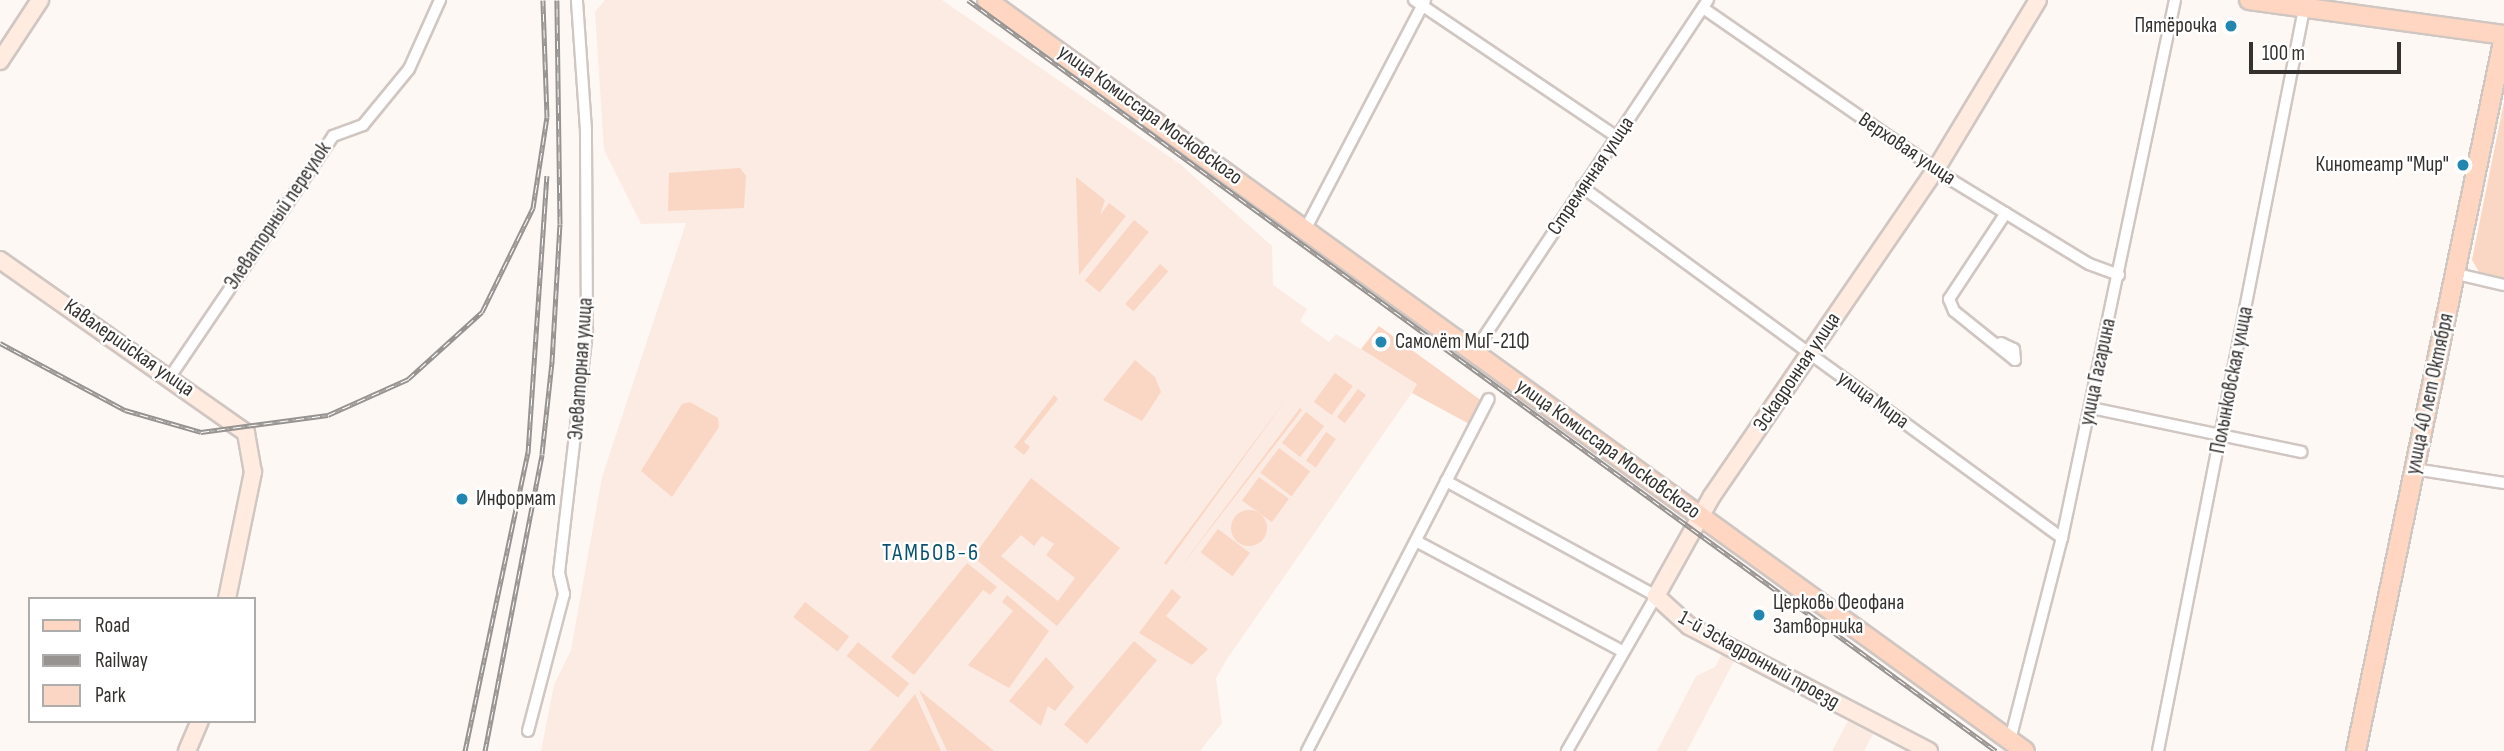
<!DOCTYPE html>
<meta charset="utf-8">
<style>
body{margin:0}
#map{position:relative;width:2504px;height:751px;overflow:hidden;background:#fef8f5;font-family:"Sofia Sans Condensed",sans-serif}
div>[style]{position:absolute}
.built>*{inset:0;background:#fcebe2}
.green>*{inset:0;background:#fad6c4;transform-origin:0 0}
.round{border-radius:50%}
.roads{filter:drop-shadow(2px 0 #d0c6c2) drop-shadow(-2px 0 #d0c6c2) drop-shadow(0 2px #d0c6c2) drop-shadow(0 -2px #d0c6c2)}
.street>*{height:10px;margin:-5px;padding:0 5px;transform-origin:5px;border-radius:5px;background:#fff}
.secondary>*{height:16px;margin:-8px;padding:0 8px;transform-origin:8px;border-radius:8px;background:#ffebe0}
.primary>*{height:18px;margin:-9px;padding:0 9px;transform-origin:9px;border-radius:9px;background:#ffd6c2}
.rail>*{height:5px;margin-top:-2.5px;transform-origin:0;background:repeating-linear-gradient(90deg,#fff 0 8px,#979390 0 16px);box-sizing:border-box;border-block:2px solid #979390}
.dots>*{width:19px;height:19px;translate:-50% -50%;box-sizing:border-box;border:4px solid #fff;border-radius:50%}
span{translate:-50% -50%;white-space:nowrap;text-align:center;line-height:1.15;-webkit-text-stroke:5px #fff;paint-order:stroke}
.poi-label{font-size:21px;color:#35312f}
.right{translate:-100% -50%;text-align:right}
.left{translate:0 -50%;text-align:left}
.street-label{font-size:21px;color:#35312f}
.neighbourhood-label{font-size:23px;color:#09526e;letter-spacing:2px}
.legend{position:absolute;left:28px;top:597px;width:228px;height:126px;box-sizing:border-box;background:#fff;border:2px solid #aeadac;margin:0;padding:9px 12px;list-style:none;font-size:21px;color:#35312f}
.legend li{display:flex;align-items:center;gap:14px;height:35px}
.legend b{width:35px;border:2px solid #aeadac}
.scale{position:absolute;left:2249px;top:42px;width:152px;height:32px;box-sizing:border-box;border:4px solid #35312f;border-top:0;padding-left:9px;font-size:21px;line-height:24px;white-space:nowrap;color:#35312f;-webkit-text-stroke:5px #fff;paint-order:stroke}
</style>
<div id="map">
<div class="built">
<div style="clip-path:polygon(605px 0,942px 0,1180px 164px,1272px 246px,1273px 285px,1307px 309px,1300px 321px,1329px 342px,1336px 334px,1418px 384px,1227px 659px,1216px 678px,1222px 723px,1200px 751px,541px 751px,554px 685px,571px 650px,602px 477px,686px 223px,641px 224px,604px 150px,595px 12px)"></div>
<div style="clip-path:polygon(1722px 654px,1734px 661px,1687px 751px,1657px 751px,1696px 676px,1715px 667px)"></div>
<div style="clip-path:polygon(1848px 721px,1873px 734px,1864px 751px,1832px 751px)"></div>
</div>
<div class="green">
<div style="clip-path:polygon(2504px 102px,2504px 278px,2479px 272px,2472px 260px)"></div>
<div style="clip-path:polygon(740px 168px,746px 176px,744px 208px,668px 211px,669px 173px)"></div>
<div style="clip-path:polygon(1076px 177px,1105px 200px,1100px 215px,1109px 203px,1126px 216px,1079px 275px)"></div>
<div style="left:1134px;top:220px;width:19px;height:78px;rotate:39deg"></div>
<div style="left:1160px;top:264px;width:11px;height:53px;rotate:41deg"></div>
<div style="clip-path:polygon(1379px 326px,1486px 404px,1473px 426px,1412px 393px,1417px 384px,1361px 349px)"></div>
<div style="clip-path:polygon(1135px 360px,1155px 377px,1161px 392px,1142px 421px,1103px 400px)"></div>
<div style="left:1335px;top:373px;width:22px;height:36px;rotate:36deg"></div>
<div style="left:1358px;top:389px;width:10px;height:35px;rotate:37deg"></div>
<div style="clip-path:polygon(1054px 395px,1058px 399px,1024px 442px,1030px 447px,1024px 455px,1014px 447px)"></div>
<div style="clip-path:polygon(1287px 398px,1166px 565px,1164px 563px)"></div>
<div style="clip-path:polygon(690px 402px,718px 418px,719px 427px,672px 497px,641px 471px,682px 404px)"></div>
<div style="clip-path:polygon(1300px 408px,1302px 410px,1176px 573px)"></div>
<div style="left:1306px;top:412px;width:23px;height:39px;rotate:38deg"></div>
<div style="left:1326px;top:432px;width:12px;height:35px;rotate:35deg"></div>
<div style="left:1279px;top:448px;width:39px;height:31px;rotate:37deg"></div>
<div style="left:1259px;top:477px;width:37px;height:29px;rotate:36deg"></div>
<div style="clip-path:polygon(evenodd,1031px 478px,1120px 548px,1057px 626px,973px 557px,1031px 478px,1021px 535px,1034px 546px,1042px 536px,1054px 544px,1046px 555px,1075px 578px,1058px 601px,1001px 556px,1021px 535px)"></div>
<div class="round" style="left:1231px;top:510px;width:36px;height:36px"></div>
<div style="left:1218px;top:529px;width:40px;height:29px;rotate:37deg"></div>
<div style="clip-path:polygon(967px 563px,997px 587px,990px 595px,983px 590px,914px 675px,891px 657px)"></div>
<div style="clip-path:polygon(1172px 589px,1181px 597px,1166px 616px,1208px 649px,1192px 665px,1139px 633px)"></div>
<div style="clip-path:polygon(1007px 595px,1049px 631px,1009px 688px,968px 665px,1013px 611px,1002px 602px)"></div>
<div style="left:805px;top:602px;width:56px;height:19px;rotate:38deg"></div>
<div style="left:1134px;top:641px;width:30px;height:109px;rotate:40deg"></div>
<div style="left:858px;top:642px;width:66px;height:18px;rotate:39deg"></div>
<div style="clip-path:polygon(1046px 657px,1074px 687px,1055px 711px,1048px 706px,1041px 726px,1009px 701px)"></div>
<div style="clip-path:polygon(919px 690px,994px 751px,947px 751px)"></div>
<div style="clip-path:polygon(915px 694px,941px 751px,869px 751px)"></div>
</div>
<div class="roads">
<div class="street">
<div style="left:1414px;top:0;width:245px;rotate:34deg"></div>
<div style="left:1703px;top:8px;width:304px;rotate:34.7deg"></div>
<div style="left:1953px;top:181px;width:159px;rotate:31.4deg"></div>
<div style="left:2089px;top:264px;width:32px;rotate:20deg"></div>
<div style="left:1582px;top:187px;width:595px;rotate:36.18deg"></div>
<div style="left:1306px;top:228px;width:257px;rotate:-62.4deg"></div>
<div style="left:2457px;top:274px;width:48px;rotate:13.2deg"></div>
<div style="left:2001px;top:343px;width:14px;rotate:25deg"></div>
<div style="left:2014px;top:349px;width:11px;rotate:85deg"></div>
<div style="left:2015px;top:360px;width:78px;rotate:-141.2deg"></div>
<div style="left:1954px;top:311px;width:13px;rotate:-113deg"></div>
<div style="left:1949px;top:299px;width:103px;rotate:-56.5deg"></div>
<div style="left:1474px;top:352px;width:423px;rotate:-56.4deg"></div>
<div style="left:170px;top:377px;width:291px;rotate:-55.9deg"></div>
<div style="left:333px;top:136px;width:32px;rotate:-20deg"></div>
<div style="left:363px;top:125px;width:72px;rotate:-50.6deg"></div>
<div style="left:409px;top:69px;width:76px;rotate:-65.8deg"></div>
<div style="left:2091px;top:408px;width:215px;rotate:11.8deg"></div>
<div style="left:2414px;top:469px;width:91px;rotate:8.8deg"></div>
<div style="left:1446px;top:481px;width:239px;rotate:28.7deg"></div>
<div style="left:1656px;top:596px;width:179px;rotate:119.9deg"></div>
<div style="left:1416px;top:541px;width:234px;rotate:28.1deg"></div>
<div style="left:528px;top:731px;width:142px;rotate:-75.3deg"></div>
<div style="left:564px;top:594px;width:22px;rotate:-103deg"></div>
<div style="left:559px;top:573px;width:245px;rotate:-83.4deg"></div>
<div style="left:587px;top:330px;width:200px;rotate:-90.3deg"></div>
<div style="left:586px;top:130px;width:130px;rotate:-94deg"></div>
<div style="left:2010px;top:740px;width:209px;rotate:-75.6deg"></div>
<div style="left:2062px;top:538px;width:550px;rotate:-78.14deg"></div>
<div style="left:1307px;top:751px;width:396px;rotate:-62.7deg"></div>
<div style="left:2158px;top:751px;width:756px;rotate:-78.87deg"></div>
</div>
<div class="secondary">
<div style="left:0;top:61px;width:73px;rotate:-56.7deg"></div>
<div style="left:0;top:260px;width:301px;rotate:35.1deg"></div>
<div style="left:246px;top:433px;width:40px;rotate:80deg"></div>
<div style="left:253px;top:472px;width:130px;rotate:101.6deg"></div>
<div style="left:187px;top:751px;width:33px;rotate:-67deg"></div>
<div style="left:1929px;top:751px;width:271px;rotate:-152.5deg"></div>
<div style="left:1689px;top:626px;width:45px;rotate:-137.7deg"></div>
<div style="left:1656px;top:596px;width:115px;rotate:-60.8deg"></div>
<div style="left:1712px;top:496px;width:396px;rotate:-55.6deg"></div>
<div style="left:1936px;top:169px;width:197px;rotate:-58.9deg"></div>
</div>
<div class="primary">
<div style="left:987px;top:0;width:1281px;rotate:35.89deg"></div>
<div style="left:2249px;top:0;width:257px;rotate:7.8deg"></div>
<div style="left:2356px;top:751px;width:729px;rotate:-78.29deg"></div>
</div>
</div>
<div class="rail">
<div style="left:968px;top:0;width:1273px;rotate:36.15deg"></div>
<div style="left:0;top:343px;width:142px;rotate:28.2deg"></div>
<div style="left:125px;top:410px;width:79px;rotate:16.1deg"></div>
<div style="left:201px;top:432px;width:128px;rotate:-7.6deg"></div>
<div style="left:328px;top:415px;width:88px;rotate:-24.2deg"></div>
<div style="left:408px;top:379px;width:100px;rotate:-42.2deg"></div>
<div style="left:482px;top:312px;width:116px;rotate:-63.9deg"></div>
<div style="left:533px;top:208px;width:92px;rotate:-81.3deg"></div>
<div style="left:547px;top:117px;width:117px;rotate:-92deg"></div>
<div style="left:465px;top:751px;width:305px;rotate:-78.1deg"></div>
<div style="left:528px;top:453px;width:278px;rotate:-86.1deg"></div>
<div style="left:485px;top:751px;width:302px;rotate:-79.1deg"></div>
<div style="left:542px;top:454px;width:93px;rotate:-83.8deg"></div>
<div style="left:552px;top:362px;width:138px;rotate:-86.7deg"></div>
<div style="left:560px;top:224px;width:224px;rotate:-90.8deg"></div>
</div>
<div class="dots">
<div style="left:2231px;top:26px;background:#2186b0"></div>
<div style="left:2463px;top:165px;background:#2186b0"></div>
<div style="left:1381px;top:342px;background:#2186b0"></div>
<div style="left:462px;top:499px;background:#2186b0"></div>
<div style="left:1759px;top:615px;background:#2186b0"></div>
</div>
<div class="poi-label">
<span class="right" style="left:2217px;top:26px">Пятёрочка</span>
<span class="right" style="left:2449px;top:165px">Кинотеатр "Мир"</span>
<span class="left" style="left:1395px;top:342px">Самолёт МиГ-21Ф</span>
<span class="left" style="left:476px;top:499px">Информат</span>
<span class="left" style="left:1773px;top:615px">Церковь Феофана<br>Затворника</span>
</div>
<div class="street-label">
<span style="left:1150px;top:115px;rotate:36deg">улица Комиссара Московского</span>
<span style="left:1907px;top:149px;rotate:34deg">Верховая улица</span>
<span style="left:1591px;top:176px;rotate:-56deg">Стремянная улица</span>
<span style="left:278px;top:216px;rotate:-56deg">Элеваторный переулок</span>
<span style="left:129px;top:348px;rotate:35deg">Кавалерийская улица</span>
<span style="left:581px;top:369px;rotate:-86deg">Элеваторная улица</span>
<span style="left:1797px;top:372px;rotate:-56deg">Эскадронная улица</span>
<span style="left:2098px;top:372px;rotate:-78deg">улица Гагарина</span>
<span style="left:2232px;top:380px;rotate:-79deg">Полынковская улица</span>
<span style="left:2430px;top:394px;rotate:-78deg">улица 40 лет Октября</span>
<span style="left:1873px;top:400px;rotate:36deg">улица Мира</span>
<span style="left:1608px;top:449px;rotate:36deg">улица Комиссара Московского</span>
<span style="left:1759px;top:660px;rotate:29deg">1-й Эскадронный проезд</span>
</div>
<div class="neighbourhood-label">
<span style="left:931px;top:553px">ТАМБОВ-6</span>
</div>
<ul class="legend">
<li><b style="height:9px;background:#ffd6c2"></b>Road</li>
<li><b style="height:9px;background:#979390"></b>Railway</li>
<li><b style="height:19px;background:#fad6c4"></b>Park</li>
</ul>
<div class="scale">100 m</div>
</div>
